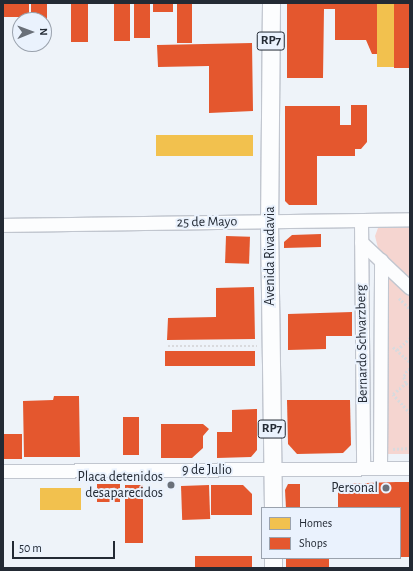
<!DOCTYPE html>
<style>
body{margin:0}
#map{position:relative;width:413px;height:571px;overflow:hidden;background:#eef3f9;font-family:"Alegreya Sans",sans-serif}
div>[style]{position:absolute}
.green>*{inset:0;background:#f5d5d0}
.homes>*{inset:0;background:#f2c14e;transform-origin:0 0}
.shops>*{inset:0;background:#e4572e;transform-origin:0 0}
.path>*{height:2.5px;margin-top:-1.25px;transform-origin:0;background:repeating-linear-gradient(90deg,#d9dadd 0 2px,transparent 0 4px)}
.roads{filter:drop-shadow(1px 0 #c1c6cf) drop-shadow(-1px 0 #c1c6cf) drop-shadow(0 1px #c1c6cf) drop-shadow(0 -1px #c1c6cf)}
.minor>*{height:13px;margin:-6.5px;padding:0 6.5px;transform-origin:6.5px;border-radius:6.5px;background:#fcfdfe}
.major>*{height:17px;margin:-8.5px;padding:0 8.5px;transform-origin:8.5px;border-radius:8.5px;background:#fcfdfe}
.dots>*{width:11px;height:11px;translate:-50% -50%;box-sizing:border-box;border:2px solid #eaf2fd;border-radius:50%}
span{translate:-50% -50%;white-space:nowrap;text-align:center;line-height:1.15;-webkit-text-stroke:4px #eaf2fd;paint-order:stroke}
.shield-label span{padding:1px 3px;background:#eaf2fd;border:1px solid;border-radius:3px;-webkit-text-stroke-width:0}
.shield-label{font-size:13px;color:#232a34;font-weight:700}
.street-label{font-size:14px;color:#232a34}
.poi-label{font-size:14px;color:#232a34}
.right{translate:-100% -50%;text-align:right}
.frame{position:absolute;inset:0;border:4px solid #232a34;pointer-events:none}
.legend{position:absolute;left:261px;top:507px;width:140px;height:52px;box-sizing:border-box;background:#eaf2fd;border:1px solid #9aa2ad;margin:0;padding:5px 7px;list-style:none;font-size:12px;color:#232a34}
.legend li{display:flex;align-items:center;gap:8px;height:20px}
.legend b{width:20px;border:1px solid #9aa2ad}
.north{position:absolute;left:12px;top:12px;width:40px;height:40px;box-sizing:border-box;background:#eaf2fd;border:1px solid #9aa2ad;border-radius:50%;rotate:89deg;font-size:11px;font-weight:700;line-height:16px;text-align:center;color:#232a34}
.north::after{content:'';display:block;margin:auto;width:14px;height:18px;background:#6a7079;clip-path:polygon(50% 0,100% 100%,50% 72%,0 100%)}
.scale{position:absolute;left:12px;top:541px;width:103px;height:18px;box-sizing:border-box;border:2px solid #232a34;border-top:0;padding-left:5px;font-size:12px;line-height:14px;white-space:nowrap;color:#232a34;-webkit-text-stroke:3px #eaf2fd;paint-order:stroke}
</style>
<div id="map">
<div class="green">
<div style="clip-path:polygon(410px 227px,410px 454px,386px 454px,387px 258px,378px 248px,375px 236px,378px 228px)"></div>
</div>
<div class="homes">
<div style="left:377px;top:3px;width:17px;height:64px"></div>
<div style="left:253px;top:135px;width:21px;height:97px;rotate:90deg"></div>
<div style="left:40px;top:488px;width:41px;height:22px"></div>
</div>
<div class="shops">
<div style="left:3px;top:3px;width:26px;height:14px"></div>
<div style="left:31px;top:3px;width:16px;height:17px"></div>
<div style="left:71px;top:3px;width:17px;height:39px"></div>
<div style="left:114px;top:3px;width:16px;height:38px"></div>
<div style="left:134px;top:3px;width:16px;height:35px"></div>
<div style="left:153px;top:3px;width:20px;height:9px"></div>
<div style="left:177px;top:3px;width:15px;height:40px"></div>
<div style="clip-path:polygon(287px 3px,377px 3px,377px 54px,372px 54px,366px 40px,335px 40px,335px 9px,324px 9px,323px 78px,287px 78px)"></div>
<div style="left:394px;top:3px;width:16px;height:65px"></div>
<div style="clip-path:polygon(252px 43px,253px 111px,209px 113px,209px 66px,158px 67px,157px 45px)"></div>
<div style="clip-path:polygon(351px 105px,367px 105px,367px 142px,361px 149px,355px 149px,355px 156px,317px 156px,317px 205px,289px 205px,285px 201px,285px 106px,340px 106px,340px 125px,351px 125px)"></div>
<div style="clip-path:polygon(321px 234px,321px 247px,284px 248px,284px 242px,292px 235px)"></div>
<div style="left:226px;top:236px;width:24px;height:27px;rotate:2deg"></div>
<div style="clip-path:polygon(254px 287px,255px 339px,167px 340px,168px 318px,216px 317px,216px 288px)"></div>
<div style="clip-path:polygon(352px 312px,352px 336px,326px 336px,326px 349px,288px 350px,288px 314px)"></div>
<div style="left:255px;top:351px;width:15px;height:90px;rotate:90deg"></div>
<div style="clip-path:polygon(54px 396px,79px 396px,80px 457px,24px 457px,23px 401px,53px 400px)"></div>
<div style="clip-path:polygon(287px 400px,350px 400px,351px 445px,343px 453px,297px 454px,288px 444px)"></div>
<div style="clip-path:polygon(257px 409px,257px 450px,251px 457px,217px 458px,217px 432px,232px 432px,232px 410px)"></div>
<div style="left:123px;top:417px;width:16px;height:38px"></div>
<div style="clip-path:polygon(161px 424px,203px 424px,209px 429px,203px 436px,203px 448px,192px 458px,161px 458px)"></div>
<div style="left:4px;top:434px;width:18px;height:25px"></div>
<div style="clip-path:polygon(396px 482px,410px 482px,410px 557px,400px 557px,400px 508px,338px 508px,338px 484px)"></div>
<div style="left:97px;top:484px;width:23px;height:18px"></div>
<div style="clip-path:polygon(288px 484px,300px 484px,300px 508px,286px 508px,285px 490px)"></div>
<div style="left:125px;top:485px;width:18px;height:58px"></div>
<div style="left:209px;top:485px;width:34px;height:28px;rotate:88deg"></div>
<div style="clip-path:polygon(211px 485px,243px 485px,252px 494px,252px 515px,211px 515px)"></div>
<div style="left:195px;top:556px;width:57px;height:12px"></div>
<div style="left:286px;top:558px;width:43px;height:10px"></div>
</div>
<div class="path">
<div style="left:399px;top:298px;width:16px;rotate:45deg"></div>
<div style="left:168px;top:346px;width:89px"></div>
<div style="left:393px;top:347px;width:23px;rotate:41deg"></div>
<div style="left:397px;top:350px;width:18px;rotate:-43deg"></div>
<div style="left:410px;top:369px;width:4px;rotate:146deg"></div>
<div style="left:407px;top:371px;width:7px;rotate:117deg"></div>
<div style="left:404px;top:377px;width:6px;rotate:72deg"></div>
<div style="left:406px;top:383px;width:5px;rotate:37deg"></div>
<div style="left:393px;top:394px;width:25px;rotate:48deg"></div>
<div style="left:393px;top:394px;width:17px;rotate:-40deg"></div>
<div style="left:393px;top:449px;width:17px;rotate:-3deg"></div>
</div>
<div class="roads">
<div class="minor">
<div style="left:361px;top:221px;width:247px;rotate:89.5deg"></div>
<div style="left:3px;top:225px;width:407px;rotate:-0.8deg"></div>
<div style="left:361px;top:242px;width:67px;rotate:43.2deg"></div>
<div style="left:380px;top:468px;width:208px;rotate:-89.7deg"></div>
<div style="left:3px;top:471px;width:407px;rotate:-0.4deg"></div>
</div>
<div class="major">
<div style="left:271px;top:3px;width:218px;rotate:90.5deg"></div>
<div style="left:269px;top:221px;width:287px;rotate:89.2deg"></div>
<div style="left:273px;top:558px;width:10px;rotate:90deg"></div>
</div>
</div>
<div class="dots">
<div style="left:171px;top:485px;background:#6a7079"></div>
<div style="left:386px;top:488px;background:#6a7079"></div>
</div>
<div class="shield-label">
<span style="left:271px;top:41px">RP7</span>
<span style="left:272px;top:429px">RP7</span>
</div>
<div class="street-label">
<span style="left:207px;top:222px;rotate:-1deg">25 de Mayo</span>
<span style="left:270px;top:256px;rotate:-90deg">Avenida Rivadavia</span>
<span style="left:362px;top:344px;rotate:-91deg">Bernardo Schvarzberg</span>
<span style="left:207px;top:470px">9 de Julio</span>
</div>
<div class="poi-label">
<span class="right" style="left:163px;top:485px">Placa detenidos<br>desaparecidos</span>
<span class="right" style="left:378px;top:488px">Personal</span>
</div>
<div class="frame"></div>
<ul class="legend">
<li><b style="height:11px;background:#f2c14e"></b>Homes</li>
<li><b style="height:11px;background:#e4572e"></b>Shops</li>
</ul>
<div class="north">N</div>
<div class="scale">50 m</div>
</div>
